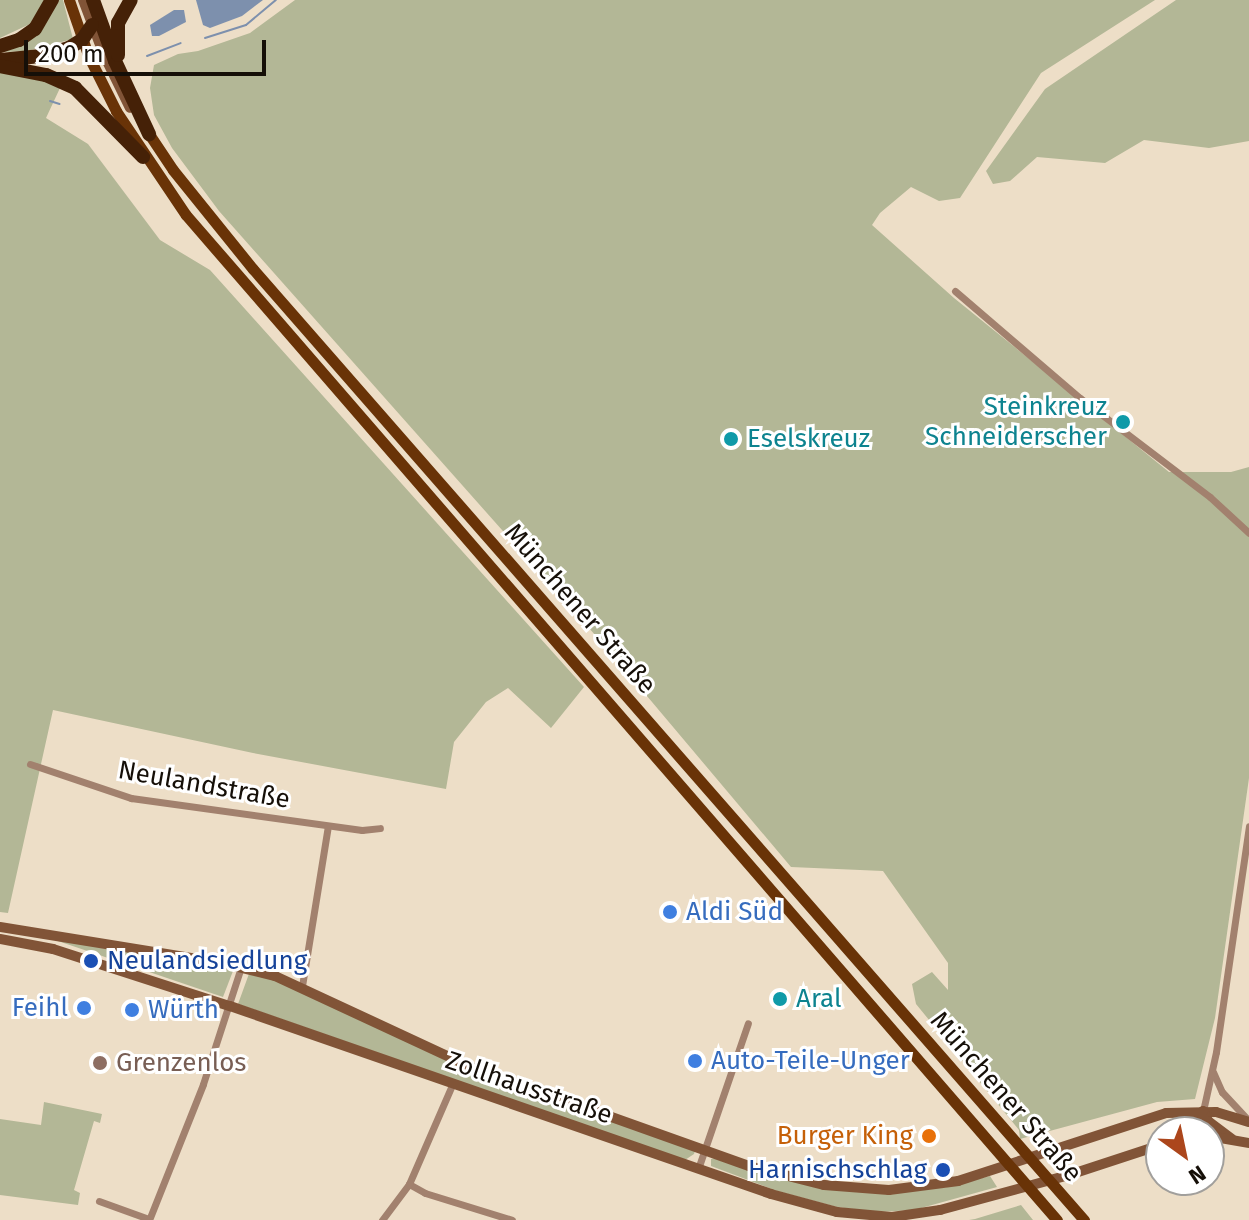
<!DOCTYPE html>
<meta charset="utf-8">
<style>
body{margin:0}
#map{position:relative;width:1249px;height:1220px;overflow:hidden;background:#eddec7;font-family:"Fira Sans",sans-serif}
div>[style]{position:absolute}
.green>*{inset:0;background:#b3b796}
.water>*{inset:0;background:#7d90ad}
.stream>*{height:2px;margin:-1px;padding:0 1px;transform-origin:1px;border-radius:1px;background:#7d90ad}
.minor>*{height:7px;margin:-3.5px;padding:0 3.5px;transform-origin:3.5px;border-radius:3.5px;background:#a2816e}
.secondary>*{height:10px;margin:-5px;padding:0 5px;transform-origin:5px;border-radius:5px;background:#815437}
.primary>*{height:11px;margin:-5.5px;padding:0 5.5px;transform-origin:5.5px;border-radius:5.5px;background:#693307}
.motorway>*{height:14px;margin:-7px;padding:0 7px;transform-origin:7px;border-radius:7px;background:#452107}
.dots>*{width:22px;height:22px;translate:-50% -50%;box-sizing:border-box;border:4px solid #fff;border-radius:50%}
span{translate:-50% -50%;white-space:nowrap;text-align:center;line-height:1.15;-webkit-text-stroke:6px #fff;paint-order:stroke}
.culture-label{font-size:26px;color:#0d838f}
.right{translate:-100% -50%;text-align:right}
.left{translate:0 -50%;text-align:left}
.street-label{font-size:26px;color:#150f08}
.shop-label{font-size:26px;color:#366cbe}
.transit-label{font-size:26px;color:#164399}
.education-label{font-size:26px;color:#785e54}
.food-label{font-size:26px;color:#c56008}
.north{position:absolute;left:1145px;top:1116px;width:80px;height:80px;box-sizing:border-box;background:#fff;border:2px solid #a19f9c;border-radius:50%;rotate:147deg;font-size:22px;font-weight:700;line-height:32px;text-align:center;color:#150f08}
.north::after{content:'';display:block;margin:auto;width:28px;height:36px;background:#ac461c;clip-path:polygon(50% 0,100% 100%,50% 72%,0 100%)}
.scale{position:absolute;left:24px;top:40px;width:242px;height:36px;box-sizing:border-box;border:4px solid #150f08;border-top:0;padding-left:10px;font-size:24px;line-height:28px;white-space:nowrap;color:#150f08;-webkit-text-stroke:6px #fff;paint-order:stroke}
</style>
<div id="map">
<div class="green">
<div style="clip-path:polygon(0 0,45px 0,30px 24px,0 38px)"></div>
<div style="clip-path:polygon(59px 0,63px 0,73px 39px,27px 51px,2px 52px,41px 29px)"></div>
<div style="clip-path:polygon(295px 0,1155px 0,1041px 73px,960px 198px,939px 201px,911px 187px,880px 213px,872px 225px,954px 298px,1169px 472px,1231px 472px,1249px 467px,1249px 778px,1215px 1018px,1195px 1099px,1157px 1102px,1020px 1139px,1019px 1130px,916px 1004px,912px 984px,932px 972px,948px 990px,948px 963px,883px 871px,791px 867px,604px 645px,219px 211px,172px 148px,154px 115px,150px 88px,154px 65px,178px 54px,198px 51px,250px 33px)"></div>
<div style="clip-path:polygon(1176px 0,1249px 0,1249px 141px,1209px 148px,1144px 140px,1105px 163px,1037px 157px,1010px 181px,993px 184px,986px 171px,1045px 89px)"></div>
<div style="clip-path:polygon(0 72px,45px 80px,60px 88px,46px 118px,88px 144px,160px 240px,210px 270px,584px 687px,551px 728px,508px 688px,486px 702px,454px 742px,446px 789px,253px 753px,53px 710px,8px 913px,0 912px)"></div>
<div style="clip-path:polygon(52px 939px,213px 962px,233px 971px,223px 997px)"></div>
<div style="clip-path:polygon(250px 971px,271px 976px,430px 1050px,695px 1151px,694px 1154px,685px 1160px,238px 1004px)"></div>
<div style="clip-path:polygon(44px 1102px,102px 1114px,100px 1123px,94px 1121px,74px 1190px,80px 1193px,78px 1205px,0 1195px,0 1119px,41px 1125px)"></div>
<div style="clip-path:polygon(716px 1158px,814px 1187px,943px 1188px,990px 1176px,997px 1187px,914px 1210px,877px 1212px,837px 1207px,777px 1191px,711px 1166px,711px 1159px)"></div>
<div style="clip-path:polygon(1021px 1205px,1033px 1220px,969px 1220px,975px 1219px)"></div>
</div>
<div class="water">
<div style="clip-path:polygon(196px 0,263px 0,242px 16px,210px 28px,203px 25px)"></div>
<div style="clip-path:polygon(174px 10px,184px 10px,186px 22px,159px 36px,152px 36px,150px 25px)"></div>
</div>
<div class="stream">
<div style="left:205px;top:38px;width:43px;rotate:-17.6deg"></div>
<div style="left:246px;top:25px;width:39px;rotate:-40deg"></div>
<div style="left:147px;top:56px;width:36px;rotate:-21deg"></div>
<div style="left:50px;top:101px;width:10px;rotate:17deg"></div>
</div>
<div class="minor">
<div style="left:955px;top:291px;width:165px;rotate:40.6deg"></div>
<div style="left:1080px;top:398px;width:163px;rotate:37.3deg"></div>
<div style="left:1210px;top:497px;width:53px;rotate:42.7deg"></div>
<div style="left:30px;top:764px;width:107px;rotate:18.6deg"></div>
<div style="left:131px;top:798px;width:233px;rotate:7.9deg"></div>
<div style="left:362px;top:830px;width:18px;rotate:-6deg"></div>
<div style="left:302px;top:986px;width:162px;rotate:-80.8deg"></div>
<div style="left:1213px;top:1072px;width:22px;rotate:66deg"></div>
<div style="left:1222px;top:1092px;width:37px;rotate:47deg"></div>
<div style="left:1203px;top:1111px;width:60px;rotate:-77.6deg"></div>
<div style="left:1216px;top:1052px;width:228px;rotate:-81.7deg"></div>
<div style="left:698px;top:1169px;width:154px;rotate:-71.1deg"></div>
<div style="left:409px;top:1184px;width:18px;rotate:29deg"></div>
<div style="left:425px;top:1193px;width:91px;rotate:17.2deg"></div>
<div style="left:99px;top:1201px;width:53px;rotate:19.8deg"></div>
<div style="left:149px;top:1220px;width:146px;rotate:-68.3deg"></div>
<div style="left:203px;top:1084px;width:123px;rotate:-72deg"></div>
<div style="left:382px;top:1220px;width:45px;rotate:-53.1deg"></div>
<div style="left:409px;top:1184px;width:108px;rotate:-66.5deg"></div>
</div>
<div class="secondary">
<div style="left:83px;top:0;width:57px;rotate:69.3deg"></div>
<div style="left:103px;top:53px;width:61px;rotate:63.9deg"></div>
<div style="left:0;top:927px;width:220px;rotate:9.2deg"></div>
<div style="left:217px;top:962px;width:60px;rotate:13.6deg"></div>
<div style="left:275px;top:976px;width:216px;rotate:24.9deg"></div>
<div style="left:471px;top:1067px;width:295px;rotate:19.6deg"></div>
<div style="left:749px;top:1166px;width:77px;rotate:14.2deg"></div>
<div style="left:824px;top:1185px;width:65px;rotate:4.4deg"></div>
<div style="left:889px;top:1190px;width:70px;rotate:-7.4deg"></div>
<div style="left:958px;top:1181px;width:219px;rotate:-18.1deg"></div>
<div style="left:1166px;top:1113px;width:50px;rotate:-1.1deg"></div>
<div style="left:1216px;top:1112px;width:34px;rotate:17deg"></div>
<div style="left:0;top:939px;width:54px;rotate:10.7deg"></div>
<div style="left:53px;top:949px;width:186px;rotate:17.9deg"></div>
<div style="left:230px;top:1006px;width:573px;rotate:19.16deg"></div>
<div style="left:771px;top:1194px;width:68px;rotate:15.3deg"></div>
<div style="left:837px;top:1212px;width:55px;rotate:5.2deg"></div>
<div style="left:892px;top:1217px;width:49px;rotate:-8.3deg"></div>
<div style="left:940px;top:1210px;width:134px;rotate:-15.2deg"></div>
<div style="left:1069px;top:1175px;width:97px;rotate:-18.1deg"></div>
<div style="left:1203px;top:1111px;width:11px;rotate:63deg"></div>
<div style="left:1208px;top:1121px;width:30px;rotate:37deg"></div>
<div style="left:1183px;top:1132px;width:29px;rotate:-46deg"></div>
<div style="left:1209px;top:1136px;width:41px;rotate:9.9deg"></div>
</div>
<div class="primary">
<div style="left:69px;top:0;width:58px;rotate:70.9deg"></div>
<div style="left:88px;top:55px;width:63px;rotate:63.4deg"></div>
<div style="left:116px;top:111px;width:125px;rotate:56.1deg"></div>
<div style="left:186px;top:215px;width:1330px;rotate:49.09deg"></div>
<div style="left:149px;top:134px;width:43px;rotate:56.3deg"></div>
<div style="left:173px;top:170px;width:127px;rotate:51.1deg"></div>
<div style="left:253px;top:269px;width:1263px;rotate:48.85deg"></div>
</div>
<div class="motorway">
<div style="left:93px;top:0;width:65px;rotate:70.2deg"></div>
<div style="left:115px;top:61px;width:81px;rotate:65deg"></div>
<div style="left:0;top:46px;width:20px;rotate:-18deg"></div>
<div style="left:19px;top:40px;width:19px;rotate:-35deg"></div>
<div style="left:35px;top:29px;width:34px;rotate:-60deg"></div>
<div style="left:118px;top:55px;width:32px;rotate:-90deg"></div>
<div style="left:118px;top:23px;width:26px;rotate:-61deg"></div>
<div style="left:0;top:60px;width:41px;rotate:-5.6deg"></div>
<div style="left:41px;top:56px;width:29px;rotate:-16deg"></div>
<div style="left:69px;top:48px;width:15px;rotate:-32deg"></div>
<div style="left:82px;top:40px;width:18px;rotate:-56deg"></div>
<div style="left:0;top:66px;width:47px;rotate:11.1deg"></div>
<div style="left:46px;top:75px;width:32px;rotate:24deg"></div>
<div style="left:75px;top:88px;width:97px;rotate:45.4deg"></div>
</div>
<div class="dots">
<div style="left:1123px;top:422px;background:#0f9aa8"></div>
<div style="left:731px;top:439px;background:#0f9aa8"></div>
<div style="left:670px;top:912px;background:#3f7fe0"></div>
<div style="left:91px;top:961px;background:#1a4fb4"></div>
<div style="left:780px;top:999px;background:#0f9aa8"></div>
<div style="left:84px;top:1008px;background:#3f7fe0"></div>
<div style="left:132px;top:1010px;background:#3f7fe0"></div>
<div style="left:695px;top:1061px;background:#3f7fe0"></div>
<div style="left:100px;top:1063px;background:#8d6e63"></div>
<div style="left:929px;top:1136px;background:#e8710a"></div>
<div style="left:943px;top:1170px;background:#1a4fb4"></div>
</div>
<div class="culture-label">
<span class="right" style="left:1107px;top:422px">Steinkreuz<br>Schneiderscher</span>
<span class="left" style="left:747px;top:439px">Eselskreuz</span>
<span class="left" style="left:796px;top:999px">Aral</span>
</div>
<div class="street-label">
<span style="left:580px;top:609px;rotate:49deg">Münchener Straße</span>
<span style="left:204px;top:785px;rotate:10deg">Neulandstraße</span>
<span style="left:529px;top:1088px;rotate:19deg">Zollhausstraße</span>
<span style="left:1006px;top:1097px;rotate:49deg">Münchener Straße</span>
</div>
<div class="shop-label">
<span class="left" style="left:686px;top:912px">Aldi Süd</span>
<span class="right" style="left:68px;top:1008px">Feihl</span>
<span class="left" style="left:148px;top:1010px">Würth</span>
<span class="left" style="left:711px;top:1061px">Auto-Teile-Unger</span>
</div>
<div class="transit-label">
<span class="left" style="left:107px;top:961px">Neulandsiedlung</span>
<span class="right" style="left:927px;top:1170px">Harnischschlag</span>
</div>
<div class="education-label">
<span class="left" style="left:116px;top:1063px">Grenzenlos</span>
</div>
<div class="food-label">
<span class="right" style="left:913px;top:1136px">Burger King</span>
</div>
<div class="north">N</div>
<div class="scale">200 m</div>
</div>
